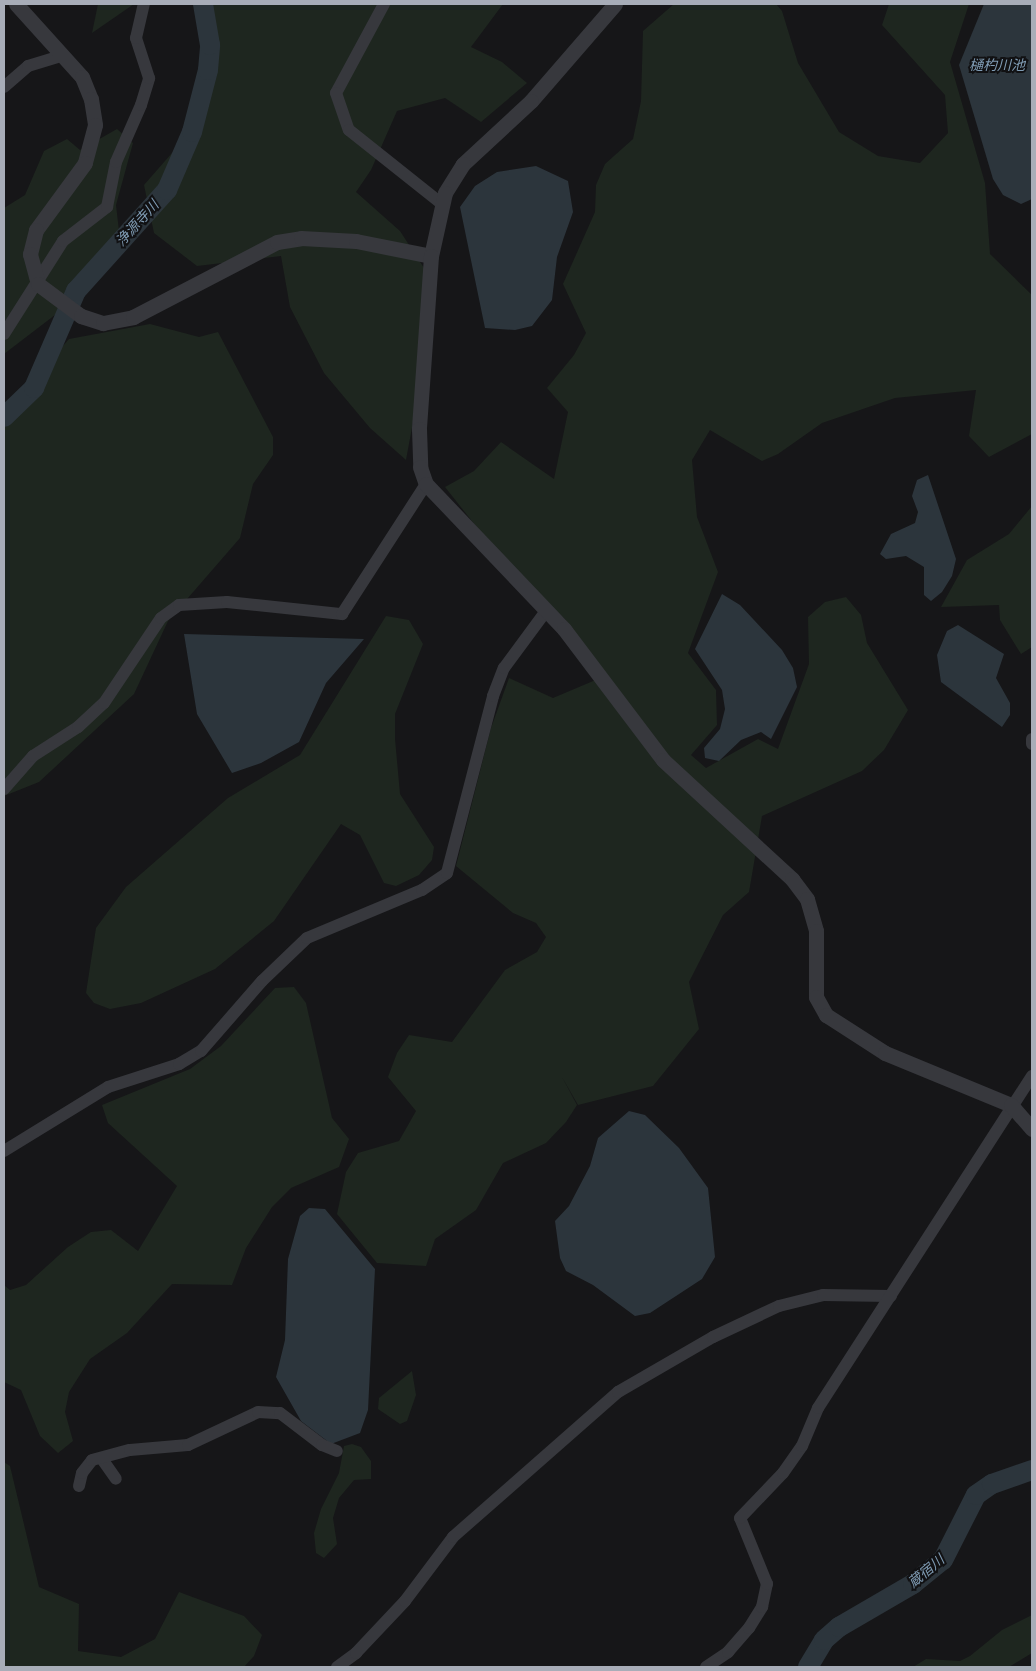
<!DOCTYPE html>
<meta charset="utf-8">
<style>
body{margin:0}
#map{position:relative;width:1036px;height:1671px;overflow:hidden;background:#161618;font-family:"PT Sans","Noto Sans JP",sans-serif}
div>[style]{position:absolute}
.green>*{inset:0;background:#1e261f}
.water>*{inset:0;background:#2c353c}
.river>*{height:20px;margin:-10px;padding:0 10px;transform-origin:10px;border-radius:10px;background:#2c353c}
.minor>*{height:12px;margin:-6px;padding:0 6px;transform-origin:6px;border-radius:6px;background:#37383d}
.tertiary>*{height:15px;margin:-7.5px;padding:0 7.5px;transform-origin:7.5px;border-radius:7.5px;background:#37383d}
span{translate:-50% -50%;white-space:nowrap;text-align:center;line-height:1.15;-webkit-text-stroke:4px #111113;paint-order:stroke}
.water-label{font-size:14px;color:#7f9bb3;font-style:italic}
.frame{position:absolute;inset:0;border:5px solid #a8adb8;pointer-events:none}
</style>
<div id="map">
<div class="green">
<div style="clip-path:polygon(98px 4px,134px 4px,92px 33px)"></div>
<div style="clip-path:polygon(193px 4px,503px 4px,471px 47px,502px 62px,527px 83px,481px 122px,445px 98px,397px 111px,371px 170px,356px 192px,400px 231px,426px 271px,428px 341px,406px 460px,370px 428px,324px 373px,290px 307px,281px 256px,197px 266px,154px 233px,144px 185px,206px 114px,208px 41px)"></div>
<div style="clip-path:polygon(674px 4px,776px 4px,782px 11px,798px 63px,839px 132px,878px 156px,920px 163px,948px 133px,945px 95px,882px 25px,889px 4px,969px 4px,950px 62px,985px 183px,990px 254px,1032px 295px,1032px 434px,989px 457px,969px 436px,976px 390px,895px 398px,822px 423px,778px 454px,762px 461px,710px 430px,692px 460px,697px 517px,718px 572px,688px 653px,716px 690px,717px 725px,691px 755px,706px 768px,758px 739px,778px 749px,809px 664px,808px 617px,825px 602px,846px 597px,861px 615px,867px 643px,908px 710px,884px 750px,862px 771px,762px 816px,749px 892px,723px 915px,689px 982px,699px 1029px,653px 1086px,578px 1105px,562px 1077px,577px 1105px,566px 1122px,546px 1143px,503px 1163px,476px 1210px,435px 1239px,426px 1266px,377px 1263px,337px 1214px,346px 1172px,358px 1153px,399px 1141px,416px 1111px,388px 1077px,397px 1053px,409px 1035px,452px 1042px,505px 970px,537px 952px,546px 937px,536px 923px,513px 913px,456px 866px,491px 728px,509px 678px,553px 698px,605px 676px,565px 619px,509px 568px,445px 487px,474px 471px,501px 442px,554px 479px,568px 412px,547px 388px,574px 355px,586px 333px,563px 284px,595px 212px,596px 185px,605px 164px,633px 139px,641px 101px,643px 31px)"></div>
<div style="clip-path:polygon(117px 129px,133px 143px,116px 205px,119px 231px,85px 292px,4px 354px,4px 208px,25px 195px,44px 151px,67px 139px,80px 150px)"></div>
<div style="clip-path:polygon(150px 324px,199px 337px,218px 332px,273px 437px,273px 455px,253px 484px,240px 538px,168px 621px,134px 694px,39px 782px,4px 796px,4px 413px,69px 339px)"></div>
<div style="clip-path:polygon(1032px 506px,1032px 647px,1021px 654px,1000px 620px,999px 605px,941px 607px,967px 560px,1009px 534px)"></div>
<div style="clip-path:polygon(386px 616px,409px 620px,423px 644px,395px 714px,395px 739px,400px 794px,434px 847px,432px 860px,419px 875px,396px 886px,384px 883px,360px 835px,341px 824px,274px 921px,215px 969px,141px 1003px,110px 1009px,94px 1003px,86px 993px,96px 928px,126px 887px,228px 798px,300px 755px)"></div>
<div style="clip-path:polygon(294px 987px,306px 1003px,332px 1118px,349px 1139px,339px 1167px,291px 1188px,272px 1207px,246px 1248px,232px 1285px,172px 1284px,127px 1333px,90px 1359px,69px 1392px,65px 1412px,73px 1441px,58px 1453px,40px 1436px,21px 1390px,4px 1382px,4px 1285px,10px 1290px,26px 1285px,68px 1247px,91px 1232px,111px 1230px,138px 1251px,177px 1186px,108px 1123px,102px 1105px,190px 1069px,221px 1046px,275px 988px)"></div>
<div style="clip-path:polygon(412px 1371px,416px 1395px,407px 1421px,400px 1424px,378px 1409px,379px 1398px)"></div>
<div style="clip-path:polygon(352px 1444px,361px 1447px,371px 1461px,371px 1479px,354px 1480px,339px 1498px,333px 1518px,337px 1544px,324px 1558px,316px 1553px,314px 1533px,321px 1509px,339px 1473px,344px 1446px)"></div>
<div style="clip-path:polygon(4px 1462px,10px 1466px,39px 1587px,79px 1604px,78px 1651px,121px 1657px,155px 1639px,179px 1592px,244px 1616px,262px 1635px,254px 1656px,244px 1667px,4px 1667px)"></div>
<div style="clip-path:polygon(1032px 1615px,1032px 1653px,1009px 1667px,913px 1667px,926px 1659px,960px 1661px,970px 1656px,1002px 1630px)"></div>
</div>
<div class="water">
<div style="clip-path:polygon(984px 4px,1032px 4px,1032px 199px,1021px 204px,1003px 195px,993px 179px,959px 65px)"></div>
<div style="clip-path:polygon(536px 166px,568px 181px,573px 212px,557px 257px,552px 300px,532px 326px,515px 330px,485px 328px,460px 207px,475px 186px,497px 172px)"></div>
<div style="clip-path:polygon(928px 475px,956px 559px,952px 576px,942px 592px,931px 601px,924px 595px,924px 567px,906px 556px,886px 559px,880px 554px,891px 534px,915px 523px,918px 512px,912px 496px,917px 480px)"></div>
<div style="clip-path:polygon(722px 594px,740px 605px,782px 650px,793px 668px,797px 687px,771px 739px,761px 732px,741px 740px,719px 761px,705px 758px,704px 748px,720px 729px,725px 709px,722px 690px,695px 649px)"></div>
<div style="clip-path:polygon(958px 625px,1004px 654px,996px 678px,1010px 703px,1010px 715px,1002px 727px,941px 682px,937px 655px,947px 631px)"></div>
<div style="clip-path:polygon(184px 634px,364px 639px,326px 683px,299px 742px,261px 763px,232px 773px,197px 714px)"></div>
<div style="clip-path:polygon(629px 1111px,645px 1115px,679px 1148px,708px 1188px,715px 1257px,702px 1279px,650px 1313px,635px 1316px,593px 1285px,566px 1271px,560px 1258px,555px 1221px,569px 1206px,590px 1166px,598px 1138px)"></div>
<div style="clip-path:polygon(309px 1208px,325px 1209px,375px 1269px,368px 1410px,360px 1433px,331px 1444px,301px 1421px,276px 1377px,285px 1340px,288px 1259px,300px 1216px)"></div>
</div>
<div class="river">
<div style="left:4px;top:417px;width:42px;rotate:-44deg"></div>
<div style="left:34px;top:388px;width:106px;rotate:-66.6deg"></div>
<div style="left:76px;top:291px;width:136px;rotate:-48deg"></div>
<div style="left:167px;top:190px;width:63px;rotate:-66.7deg"></div>
<div style="left:192px;top:132px;width:64px;rotate:-75.5deg"></div>
<div style="left:208px;top:70px;width:25px;rotate:-85deg"></div>
<div style="left:210px;top:45px;width:42px;rotate:-99.7deg"></div>
<div style="left:808px;top:1667px;width:31px;rotate:-59deg"></div>
<div style="left:824px;top:1640px;width:20px;rotate:-41deg"></div>
<div style="left:839px;top:1627px;width:86px;rotate:-30.2deg"></div>
<div style="left:913px;top:1584px;width:38px;rotate:-39deg"></div>
<div style="left:943px;top:1560px;width:73px;rotate:-63.1deg"></div>
<div style="left:976px;top:1495px;width:19px;rotate:-35deg"></div>
<div style="left:992px;top:1484px;width:42px;rotate:-19.3deg"></div>
</div>
<div class="minor">
<div style="left:384px;top:4px;width:101px;rotate:118.3deg"></div>
<div style="left:336px;top:93px;width:39px;rotate:71deg"></div>
<div style="left:349px;top:130px;width:119px;rotate:38.5deg"></div>
<div style="left:4px;top:87px;width:32px;rotate:-41deg"></div>
<div style="left:28px;top:66px;width:37px;rotate:-17deg"></div>
<div style="left:4px;top:334px;width:110px;rotate:-57.6deg"></div>
<div style="left:63px;top:241px;width:56px;rotate:-37.7deg"></div>
<div style="left:107px;top:207px;width:46px;rotate:-78.7deg"></div>
<div style="left:116px;top:162px;width:62px;rotate:-66.3deg"></div>
<div style="left:141px;top:105px;width:28px;rotate:-73deg"></div>
<div style="left:149px;top:78px;width:42px;rotate:-108deg"></div>
<div style="left:136px;top:38px;width:35px;rotate:-77deg"></div>
<div style="left:1032px;top:739px;width:5px;rotate:90deg"></div>
<div style="left:4px;top:789px;width:44px;rotate:-48.7deg"></div>
<div style="left:33px;top:756px;width:54px;rotate:-32.8deg"></div>
<div style="left:78px;top:727px;width:35px;rotate:-43deg"></div>
<div style="left:104px;top:703px;width:102px;rotate:-56.2deg"></div>
<div style="left:161px;top:618px;width:22px;rotate:-36deg"></div>
<div style="left:179px;top:605px;width:48px;rotate:-3.6deg"></div>
<div style="left:227px;top:602px;width:116px;rotate:6deg"></div>
<div style="left:342px;top:614px;width:155px;rotate:-57.1deg"></div>
<div style="left:4px;top:1151px;width:122px;rotate:-31.6deg"></div>
<div style="left:108px;top:1087px;width:75px;rotate:-17.9deg"></div>
<div style="left:179px;top:1064px;width:26px;rotate:-31deg"></div>
<div style="left:201px;top:1051px;width:93px;rotate:-48.9deg"></div>
<div style="left:262px;top:981px;width:62px;rotate:-43.7deg"></div>
<div style="left:307px;top:938px;width:125px;rotate:-22.7deg"></div>
<div style="left:422px;top:890px;width:30px;rotate:-34deg"></div>
<div style="left:447px;top:873px;width:183px;rotate:-75.4deg"></div>
<div style="left:493px;top:696px;width:30px;rotate:-69deg"></div>
<div style="left:504px;top:668px;width:71px;rotate:-53.6deg"></div>
<div style="left:102px;top:1459px;width:24px;rotate:55deg"></div>
<div style="left:79px;top:1486px;width:13px;rotate:-77deg"></div>
<div style="left:82px;top:1473px;width:16px;rotate:-52deg"></div>
<div style="left:92px;top:1460px;width:39px;rotate:-15deg"></div>
<div style="left:130px;top:1450px;width:58px;rotate:-4.9deg"></div>
<div style="left:188px;top:1445px;width:77px;rotate:-25.2deg"></div>
<div style="left:258px;top:1412px;width:22px;rotate:3deg"></div>
<div style="left:280px;top:1413px;width:53px;rotate:37.3deg"></div>
<div style="left:322px;top:1445px;width:16px;rotate:22deg"></div>
<div style="left:337px;top:1667px;width:24px;rotate:-36deg"></div>
<div style="left:356px;top:1653px;width:71px;rotate:-46.7deg"></div>
<div style="left:405px;top:1601px;width:80px;rotate:-53.1deg"></div>
<div style="left:453px;top:1537px;width:220px;rotate:-41.3deg"></div>
<div style="left:618px;top:1392px;width:110px;rotate:-30.1deg"></div>
<div style="left:713px;top:1337px;width:73px;rotate:-25.2deg"></div>
<div style="left:779px;top:1306px;width:45px;rotate:-14deg"></div>
<div style="left:823px;top:1295px;width:68px;rotate:0.8deg"></div>
<div style="left:706px;top:1667px;width:27px;rotate:-34deg"></div>
<div style="left:728px;top:1652px;width:32px;rotate:-49deg"></div>
<div style="left:749px;top:1628px;width:25px;rotate:-58deg"></div>
<div style="left:762px;top:1607px;width:24px;rotate:-78deg"></div>
<div style="left:767px;top:1584px;width:71px;rotate:-112.2deg"></div>
<div style="left:740px;top:1518px;width:62px;rotate:-46.3deg"></div>
<div style="left:783px;top:1473px;width:33px;rotate:-55deg"></div>
<div style="left:802px;top:1446px;width:41px;rotate:-67.2deg"></div>
<div style="left:818px;top:1408px;width:395px;rotate:-57.2deg"></div>
</div>
<div class="tertiary">
<div style="left:16px;top:4px;width:98px;rotate:47.9deg"></div>
<div style="left:82px;top:77px;width:24px;rotate:68deg"></div>
<div style="left:91px;top:99px;width:26px;rotate:81deg"></div>
<div style="left:95px;top:125px;width:39px;rotate:105deg"></div>
<div style="left:85px;top:163px;width:83px;rotate:126.2deg"></div>
<div style="left:36px;top:230px;width:25px;rotate:104deg"></div>
<div style="left:30px;top:254px;width:31px;rotate:75deg"></div>
<div style="left:38px;top:284px;width:54px;rotate:36.7deg"></div>
<div style="left:81px;top:316px;width:23px;rotate:18deg"></div>
<div style="left:103px;top:323px;width:31px;rotate:-11deg"></div>
<div style="left:133px;top:317px;width:162px;rotate:-27.5deg"></div>
<div style="left:277px;top:242px;width:24px;rotate:-9deg"></div>
<div style="left:301px;top:238px;width:55px;rotate:3.1deg"></div>
<div style="left:356px;top:241px;width:76px;rotate:11.3deg"></div>
<div style="left:615px;top:4px;width:128px;rotate:130.9deg"></div>
<div style="left:531px;top:101px;width:93px;rotate:137.2deg"></div>
<div style="left:463px;top:164px;width:34px;rotate:122deg"></div>
<div style="left:445px;top:193px;width:65px;rotate:102.5deg"></div>
<div style="left:431px;top:256px;width:173px;rotate:94deg"></div>
<div style="left:419px;top:429px;width:38px;rotate:88deg"></div>
<div style="left:420px;top:467px;width:18px;rotate:71deg"></div>
<div style="left:426px;top:484px;width:200px;rotate:46.4deg"></div>
<div style="left:564px;top:629px;width:164px;rotate:52.9deg"></div>
<div style="left:663px;top:760px;width:176px;rotate:42.7deg"></div>
<div style="left:792px;top:879px;width:25px;rotate:53deg"></div>
<div style="left:807px;top:899px;width:33px;rotate:74deg"></div>
<div style="left:816px;top:931px;width:66px;rotate:90deg"></div>
<div style="left:816px;top:997px;width:21px;rotate:61deg"></div>
<div style="left:826px;top:1015px;width:70px;rotate:32.8deg"></div>
<div style="left:885px;top:1053px;width:136px;rotate:22.4deg"></div>
<div style="left:1011px;top:1105px;width:32px;rotate:49deg"></div>
</div>
<div class="water-label">
<span style="left:997px;top:65px">樋杓川池</span>
<span style="left:137px;top:223px;rotate:-48deg">浄源寺川</span>
<span style="left:926px;top:1571px;rotate:-40deg">蔵宿川</span>
</div>
<div class="frame"></div>
</div>
